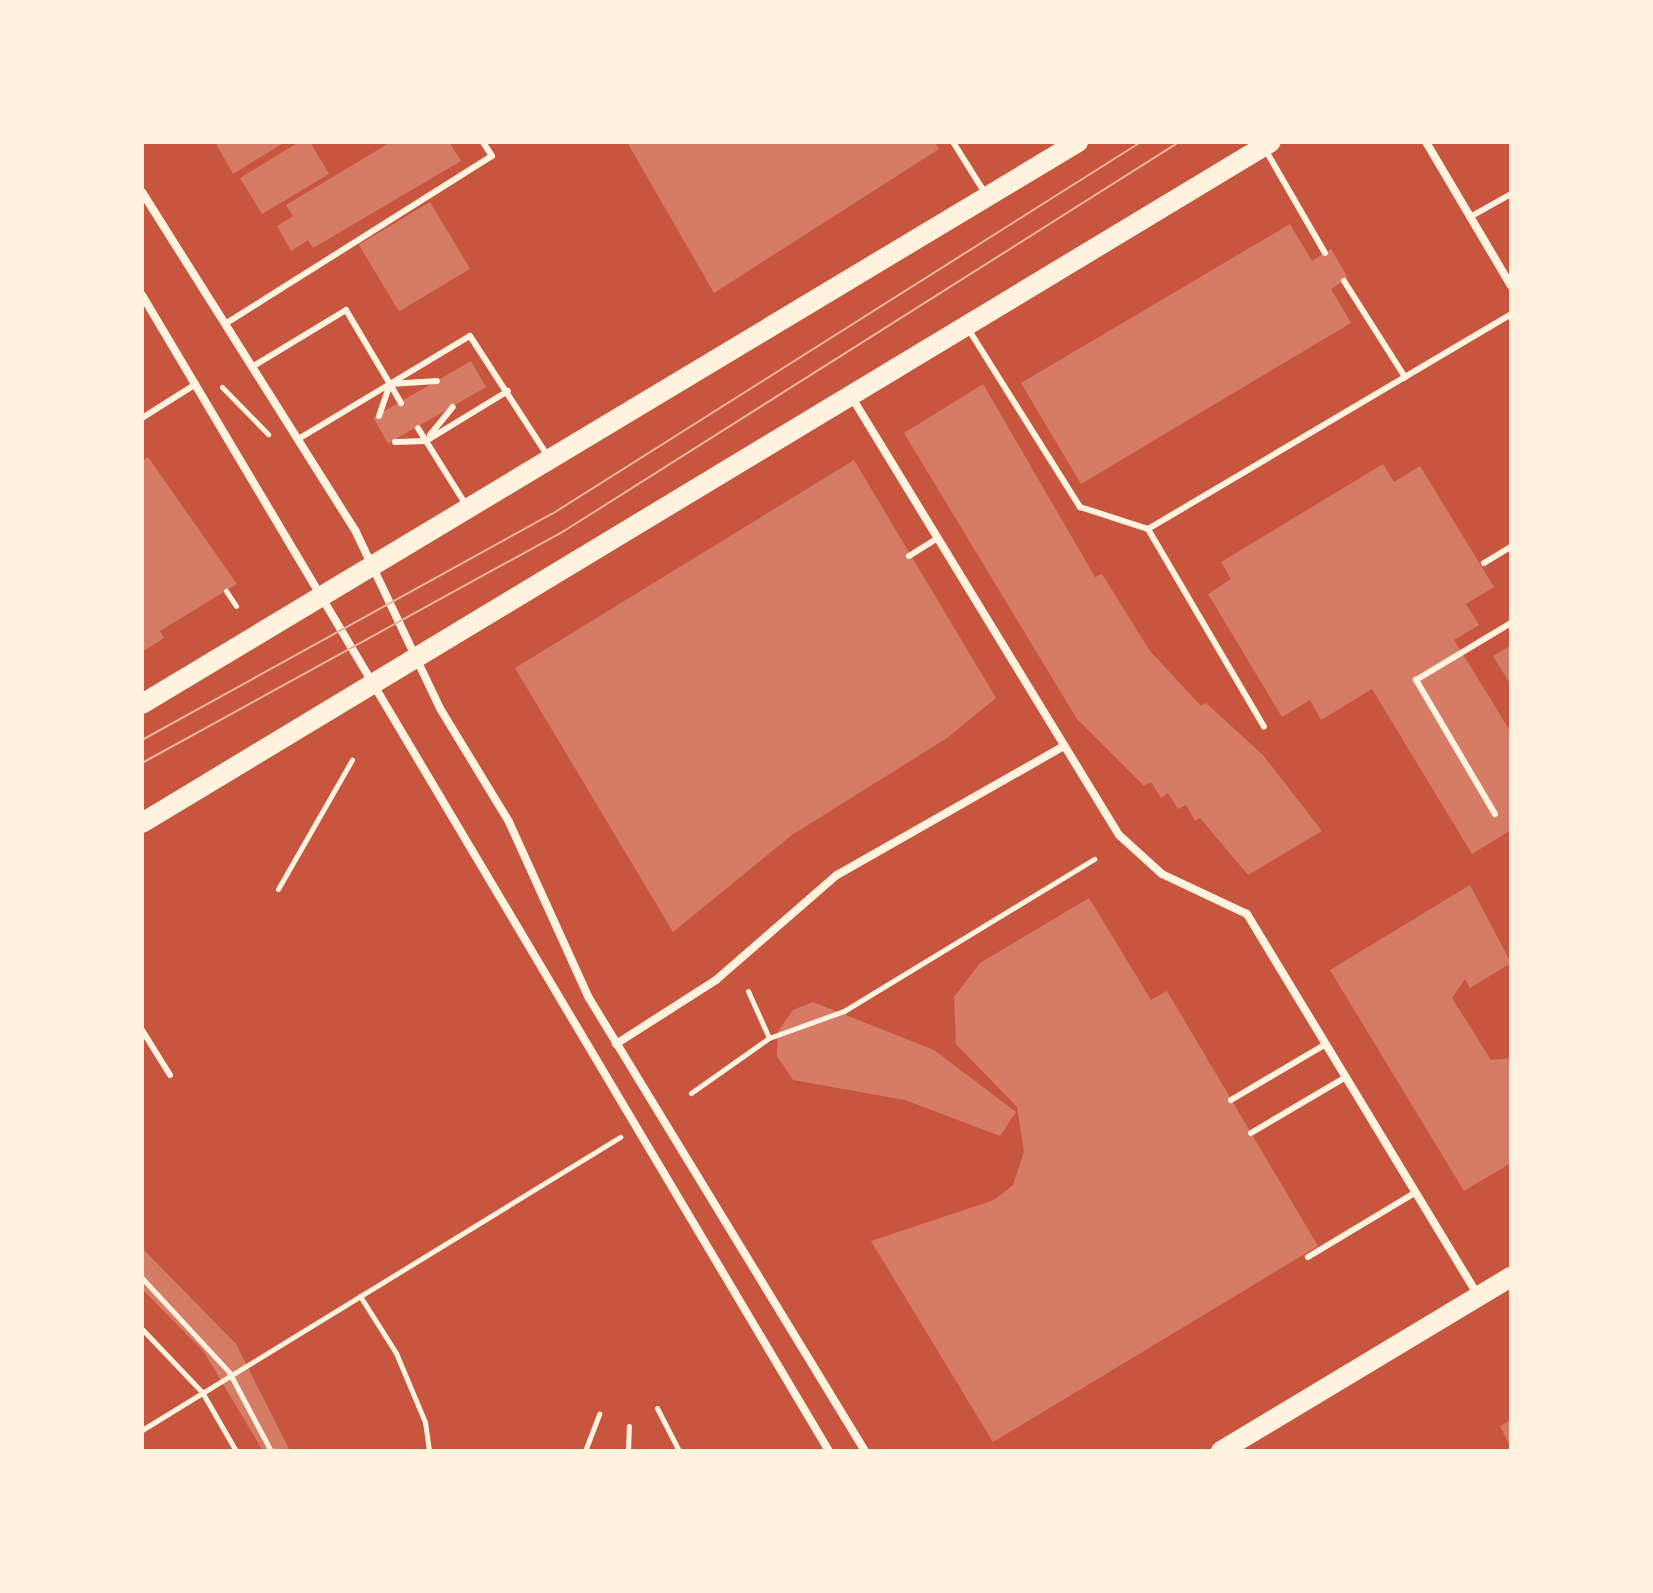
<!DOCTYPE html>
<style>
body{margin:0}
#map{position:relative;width:1653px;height:1593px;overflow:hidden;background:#c8553d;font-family:"Space Grotesk",sans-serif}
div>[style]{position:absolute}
.building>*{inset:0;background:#d67c66;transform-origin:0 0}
.path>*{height:5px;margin:-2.5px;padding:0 2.5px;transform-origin:2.5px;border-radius:2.5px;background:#fff3e0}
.service>*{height:6px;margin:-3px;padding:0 3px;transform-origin:3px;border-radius:3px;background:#fff3e0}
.minor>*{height:8px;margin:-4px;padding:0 4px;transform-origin:4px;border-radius:4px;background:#fff3e0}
.primary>*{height:20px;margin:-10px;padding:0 10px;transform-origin:10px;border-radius:10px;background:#fff3e0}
.tram>*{height:2px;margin:-1px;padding:0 1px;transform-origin:1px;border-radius:1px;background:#e9b49f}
span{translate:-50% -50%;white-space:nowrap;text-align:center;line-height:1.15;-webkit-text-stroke:6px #fff3e0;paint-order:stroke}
.frame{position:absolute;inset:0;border:144px solid #fff3e0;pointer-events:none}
</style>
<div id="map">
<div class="building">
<div style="clip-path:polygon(215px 142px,285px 142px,233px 174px)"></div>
<div style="clip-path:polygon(299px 142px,310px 142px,329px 174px,262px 214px,240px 178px)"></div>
<div style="clip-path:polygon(391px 142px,449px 142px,461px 161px,313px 248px,308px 240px,291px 251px,277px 226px,293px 216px,286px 205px)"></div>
<div style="clip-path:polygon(627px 142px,935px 142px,939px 149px,714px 293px)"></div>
<div style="left:430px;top:202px;width:78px;height:83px;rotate:59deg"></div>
<div style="clip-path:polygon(1290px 224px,1312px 261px,1331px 249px,1348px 278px,1331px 289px,1351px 323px,1081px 484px,1021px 383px)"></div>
<div style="left:471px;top:361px;width:30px;height:113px;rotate:60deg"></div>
<div style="clip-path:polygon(983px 384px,1095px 577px,1102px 574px,1150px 651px,1201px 706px,1206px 703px,1263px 755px,1322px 831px,1248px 875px,1200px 818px,1195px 821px,1186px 805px,1178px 809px,1168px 793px,1161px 798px,1151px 782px,1144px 786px,1077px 719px,904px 433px)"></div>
<div style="clip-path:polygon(148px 457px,237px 584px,160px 631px,164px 638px,142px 652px,142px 461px)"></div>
<div style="clip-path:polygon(854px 460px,996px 698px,947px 738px,792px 835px,673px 932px,515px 668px)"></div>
<div style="clip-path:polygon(1383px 464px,1394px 482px,1420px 466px,1494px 587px,1466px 604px,1479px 625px,1454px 640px,1511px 732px,1511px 830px,1472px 854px,1372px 689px,1321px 720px,1310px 700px,1282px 717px,1208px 594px,1231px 579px,1221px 562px)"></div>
<div style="clip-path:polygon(1511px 645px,1511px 685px,1493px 656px)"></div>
<div style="clip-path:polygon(1470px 885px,1511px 963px,1470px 988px,1465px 979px,1452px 998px,1491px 1060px,1511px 1058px,1511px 1163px,1464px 1191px,1330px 970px)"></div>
<div style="clip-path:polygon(1089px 898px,1151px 1000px,1167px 991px,1318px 1246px,993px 1442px,871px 1241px,994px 1200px,1013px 1185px,1024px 1152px,1017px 1107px,956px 1044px,954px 997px,980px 963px)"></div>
<div style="clip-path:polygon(813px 1002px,934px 1050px,1016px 1112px,1000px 1136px,905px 1100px,793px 1080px,777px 1056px,778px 1031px,793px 1010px)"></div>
<div style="clip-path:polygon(142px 1248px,236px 1344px,290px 1451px,263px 1451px,204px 1352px,142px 1289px)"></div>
<div style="clip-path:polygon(1511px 1420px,1511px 1448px,1500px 1426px)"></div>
</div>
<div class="path">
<div style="left:222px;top:387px;width:66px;rotate:45.6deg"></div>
<div style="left:226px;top:591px;width:18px;rotate:56deg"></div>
<div style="left:278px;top:889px;width:149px;rotate:-60.2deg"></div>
<div style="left:748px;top:991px;width:51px;rotate:65.9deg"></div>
<div style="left:691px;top:1093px;width:95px;rotate:-35.2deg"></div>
<div style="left:769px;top:1038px;width:80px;rotate:-19.8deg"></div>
<div style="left:844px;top:1011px;width:293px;rotate:-31.3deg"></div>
<div style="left:142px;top:1278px;width:128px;rotate:47.2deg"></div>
<div style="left:229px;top:1372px;width:89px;rotate:62deg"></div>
<div style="left:360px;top:1296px;width:67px;rotate:57.7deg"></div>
<div style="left:396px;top:1353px;width:75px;rotate:67.2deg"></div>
<div style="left:425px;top:1422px;width:29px;rotate:82deg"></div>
<div style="left:142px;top:1329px;width:87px;rotate:46.4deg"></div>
<div style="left:202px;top:1392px;width:68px;rotate:60deg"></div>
<div style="left:657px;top:1408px;width:48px;rotate:62.9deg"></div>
<div style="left:142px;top:1430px;width:561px;rotate:-31.51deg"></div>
<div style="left:585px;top:1451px;width:40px;rotate:-69deg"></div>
<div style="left:628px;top:1451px;width:25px;rotate:-88deg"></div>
</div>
<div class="service">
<div style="left:953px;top:142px;width:60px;rotate:57.9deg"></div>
<div style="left:1265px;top:149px;width:120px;rotate:60deg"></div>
<div style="left:1470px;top:217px;width:47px;rotate:-29.3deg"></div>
<div style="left:1344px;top:281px;width:114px;rotate:57.6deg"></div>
<div style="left:225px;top:324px;width:315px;rotate:-32.2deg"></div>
<div style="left:492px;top:156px;width:17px;rotate:-123deg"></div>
<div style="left:967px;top:327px;width:213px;rotate:57.9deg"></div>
<div style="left:1080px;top:507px;width:71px;rotate:17.9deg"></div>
<div style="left:1148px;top:529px;width:229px;rotate:59.6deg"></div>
<div style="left:252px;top:367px;width:110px;rotate:-31.2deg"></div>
<div style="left:346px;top:310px;width:86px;rotate:59.3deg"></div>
<div style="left:390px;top:384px;width:47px;rotate:-3.7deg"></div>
<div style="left:379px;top:416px;width:34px;rotate:-71deg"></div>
<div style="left:390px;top:384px;width:22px;rotate:60deg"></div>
<div style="left:142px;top:418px;width:64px;rotate:-32.2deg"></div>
<div style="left:430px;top:435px;width:36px;rotate:-51deg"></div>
<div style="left:300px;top:438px;width:198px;rotate:-31deg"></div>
<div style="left:470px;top:336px;width:145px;rotate:57.1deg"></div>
<div style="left:395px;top:442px;width:31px;rotate:-2deg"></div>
<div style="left:426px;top:441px;width:15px;rotate:-122deg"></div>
<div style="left:466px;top:505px;width:75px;rotate:-122deg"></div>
<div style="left:426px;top:441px;width:96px;rotate:-31.4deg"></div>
<div style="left:1148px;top:529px;width:422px;rotate:-30.6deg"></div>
<div style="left:909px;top:556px;width:34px;rotate:-32deg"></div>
<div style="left:1484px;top:563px;width:31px;rotate:-31deg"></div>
<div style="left:1495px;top:814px;width:156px;rotate:-120.5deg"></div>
<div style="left:1416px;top:680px;width:111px;rotate:-31deg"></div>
<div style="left:142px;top:1030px;width:53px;rotate:58.1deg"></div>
<div style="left:1231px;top:1100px;width:110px;rotate:-30.5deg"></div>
<div style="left:1251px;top:1133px;width:110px;rotate:-30.5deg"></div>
<div style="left:1308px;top:1257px;width:126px;rotate:-31deg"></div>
</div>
<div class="minor">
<div style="left:1426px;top:142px;width:167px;rotate:59.4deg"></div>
<div style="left:142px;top:192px;width:400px;rotate:57.8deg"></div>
<div style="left:355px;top:530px;width:199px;rotate:64.5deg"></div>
<div style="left:441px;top:710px;width:131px;rotate:58.7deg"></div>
<div style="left:509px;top:822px;width:193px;rotate:65.6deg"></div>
<div style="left:589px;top:998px;width:530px;rotate:58.65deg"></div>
<div style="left:142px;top:295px;width:1345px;rotate:59.28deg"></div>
<div style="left:851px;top:396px;width:514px;rotate:58.6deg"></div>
<div style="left:1119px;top:835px;width:58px;rotate:42.2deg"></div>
<div style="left:1162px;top:874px;width:94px;rotate:25.2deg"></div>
<div style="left:1247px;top:914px;width:446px;rotate:58.8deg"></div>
<div style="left:616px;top:1044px;width:119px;rotate:-32.6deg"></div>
<div style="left:716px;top:980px;width:160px;rotate:-41deg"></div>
<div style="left:837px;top:875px;width:261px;rotate:-29.6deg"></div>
</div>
<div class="primary">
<div style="left:142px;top:704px;width:1092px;rotate:-30.98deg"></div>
<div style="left:142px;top:823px;width:1318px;rotate:-31.1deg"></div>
<div style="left:1221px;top:1451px;width:338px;rotate:-31deg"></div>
</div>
<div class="tram">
<div style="left:142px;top:740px;width:468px;rotate:-28.9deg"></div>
<div style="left:552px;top:514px;width:697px;rotate:-32.28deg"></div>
<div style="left:142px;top:763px;width:482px;rotate:-28.8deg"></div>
<div style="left:564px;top:531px;width:728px;rotate:-32.31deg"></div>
</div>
<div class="frame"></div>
</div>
